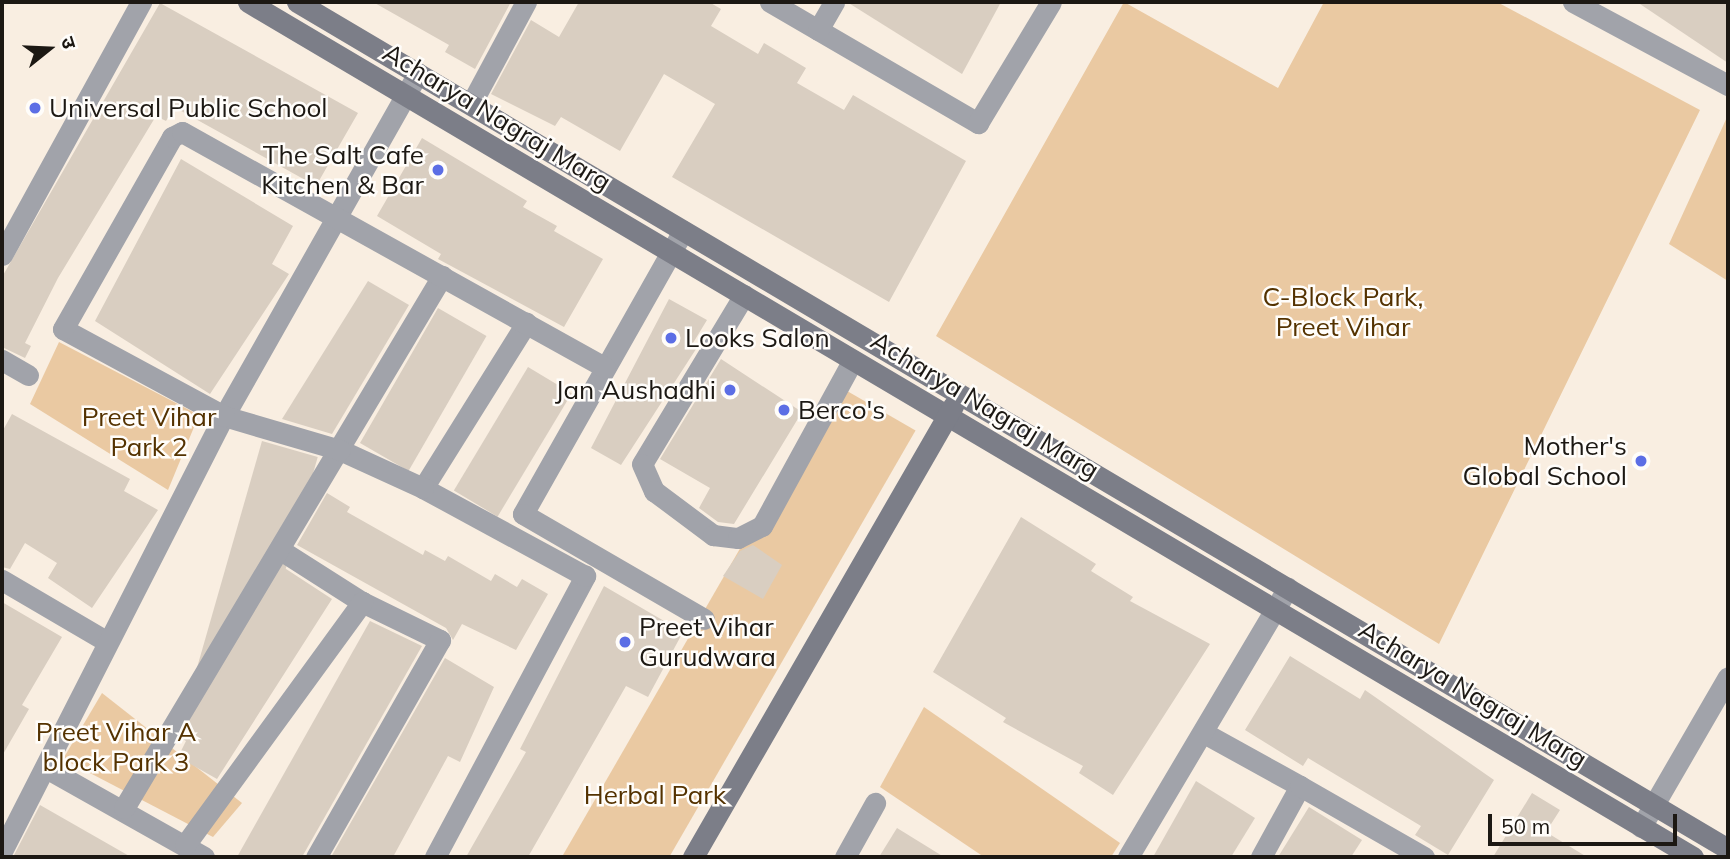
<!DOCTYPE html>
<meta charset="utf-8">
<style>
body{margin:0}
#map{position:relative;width:1730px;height:859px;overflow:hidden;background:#f9eee1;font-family:Mulish,"Noto Sans Devanagari",sans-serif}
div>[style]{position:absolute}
.green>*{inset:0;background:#eac9a2;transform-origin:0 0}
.building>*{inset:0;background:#d9cec1;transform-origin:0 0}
.street>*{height:21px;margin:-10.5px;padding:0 10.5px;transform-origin:10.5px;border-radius:10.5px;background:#a1a3aa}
.secondary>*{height:21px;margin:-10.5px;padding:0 10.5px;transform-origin:10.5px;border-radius:10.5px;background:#7c7e88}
.dots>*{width:19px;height:19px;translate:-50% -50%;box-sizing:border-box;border:4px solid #fffdfa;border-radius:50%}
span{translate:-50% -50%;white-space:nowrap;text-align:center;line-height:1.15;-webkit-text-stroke:5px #fffdfa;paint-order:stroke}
.poi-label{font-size:26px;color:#1c1813}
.left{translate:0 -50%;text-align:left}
.right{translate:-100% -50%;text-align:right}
.street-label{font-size:26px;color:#1c1813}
.park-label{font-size:26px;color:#543200}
.frame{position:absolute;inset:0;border:4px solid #1c1813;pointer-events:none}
.north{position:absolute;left:14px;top:14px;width:70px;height:70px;-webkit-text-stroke:5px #fffdfa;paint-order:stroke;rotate:72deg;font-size:19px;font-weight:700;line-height:28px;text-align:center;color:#1c1813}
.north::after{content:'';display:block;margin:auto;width:24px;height:32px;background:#1c1813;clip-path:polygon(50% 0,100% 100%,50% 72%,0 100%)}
.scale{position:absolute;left:1488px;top:814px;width:189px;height:32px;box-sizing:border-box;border:4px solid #1c1813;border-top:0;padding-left:9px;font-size:21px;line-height:24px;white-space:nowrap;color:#1c1813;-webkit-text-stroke:5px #fffdfa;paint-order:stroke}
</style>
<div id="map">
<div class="green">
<div style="clip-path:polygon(1124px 2px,1278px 88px,1324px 2px,1497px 2px,1700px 110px,1439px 644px,936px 336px)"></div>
<div style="clip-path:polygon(1728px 115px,1728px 281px,1669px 244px)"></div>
<div style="clip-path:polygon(59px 342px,199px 415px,168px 490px,30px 404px)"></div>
<div style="left:835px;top:384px;width:93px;height:544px;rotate:30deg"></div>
<div style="clip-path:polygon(102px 693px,242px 803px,213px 837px,63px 759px)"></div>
<div style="clip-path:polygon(924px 707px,1120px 843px,1111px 857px,984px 857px,880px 787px)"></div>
</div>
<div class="building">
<div style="clip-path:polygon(373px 2px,511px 2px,475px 69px,445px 52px,449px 45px)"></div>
<div style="clip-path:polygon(579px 2px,709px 2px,721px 9px,711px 26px,758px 54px,764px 43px,806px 68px,797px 83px,844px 110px,853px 95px,966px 161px,889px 302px,672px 177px,715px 104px,664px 74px,620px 151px,561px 117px,555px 126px,491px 94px,531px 20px,559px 37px)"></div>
<div style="clip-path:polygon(847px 2px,1001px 2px,962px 74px)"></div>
<div style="clip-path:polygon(1637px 2px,1728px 2px,1728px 63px)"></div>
<div style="clip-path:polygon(160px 3px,358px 113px,316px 186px,174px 107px,166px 121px,156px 116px,58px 278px,25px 343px,31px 346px,25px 358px,2px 347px,2px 277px)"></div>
<div style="clip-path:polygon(422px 138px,527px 201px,523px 207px,557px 226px,554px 231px,603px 259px,564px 327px,438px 259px,441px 254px,377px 216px)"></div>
<div style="clip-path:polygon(181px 159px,293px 226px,272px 264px,289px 274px,210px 394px,95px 321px)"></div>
<div style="clip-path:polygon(368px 281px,409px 305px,332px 434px,282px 419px)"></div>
<div style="clip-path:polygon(669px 299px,707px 320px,693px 343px,698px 346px,621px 465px,591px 448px)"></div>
<div style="left:438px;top:308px;width:56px;height:156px;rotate:30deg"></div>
<div style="clip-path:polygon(721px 359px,802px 412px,734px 524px,718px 522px,699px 508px,710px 488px,660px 459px)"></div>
<div style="left:528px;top:367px;width:51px;height:144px;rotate:31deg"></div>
<div style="clip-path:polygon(12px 414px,130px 479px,124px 491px,158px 510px,92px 608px,48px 578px,57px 563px,25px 543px,10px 569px,2px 567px,2px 432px)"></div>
<div style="left:262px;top:441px;width:58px;height:298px;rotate:16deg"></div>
<div style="clip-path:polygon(327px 493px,350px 507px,347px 512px,423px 555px,425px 550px,445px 561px,448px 556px,491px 581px,495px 574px,517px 587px,522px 579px,548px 594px,516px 650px,462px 624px,453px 640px,446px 628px,297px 545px)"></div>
<div style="clip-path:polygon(1021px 517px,1096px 564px,1091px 571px,1133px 597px,1130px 601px,1210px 644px,1113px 795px,1079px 773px,1083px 766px,1003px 722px,1006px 718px,933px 672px)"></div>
<div style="clip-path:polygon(753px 545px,782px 565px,763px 599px,723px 576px,740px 551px)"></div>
<div style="clip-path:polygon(283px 567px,332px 599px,217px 779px,178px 757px,186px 741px,181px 738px)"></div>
<div style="clip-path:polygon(604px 586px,683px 632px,648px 697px,626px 686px,528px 857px,466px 857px,526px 752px,520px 749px)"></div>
<div style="clip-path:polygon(2px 602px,62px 637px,22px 705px,29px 709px,2px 756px)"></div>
<div style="clip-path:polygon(370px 621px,422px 646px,302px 857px,237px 857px)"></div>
<div style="clip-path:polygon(1290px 656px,1360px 699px,1365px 690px,1494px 780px,1448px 855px,1415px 835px,1421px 826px,1308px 758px,1303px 766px,1245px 730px)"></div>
<div style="clip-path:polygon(445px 658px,494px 687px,460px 762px,448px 756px,393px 857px,331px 857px)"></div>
<div style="clip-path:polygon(1196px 781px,1255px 818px,1231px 857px,1153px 857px)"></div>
<div style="clip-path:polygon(1532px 793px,1560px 810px,1546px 832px,1587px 857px,1493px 857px)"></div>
<div style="clip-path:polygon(40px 805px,131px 857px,13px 857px)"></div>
<div style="clip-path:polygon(1309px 807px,1362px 840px,1351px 857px,1278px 857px)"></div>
<div style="clip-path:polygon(897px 828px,944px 857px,879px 857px)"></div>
</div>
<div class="street">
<div style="left:770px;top:2px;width:241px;rotate:30.2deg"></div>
<div style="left:978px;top:123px;width:141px;rotate:-58.9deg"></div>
<div style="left:1573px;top:2px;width:176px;rotate:28.2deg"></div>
<div style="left:818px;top:30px;width:32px;rotate:-60deg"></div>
<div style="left:471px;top:104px;width:116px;rotate:-61.7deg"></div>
<div style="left:683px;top:231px;width:325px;rotate:119.5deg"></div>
<div style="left:523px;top:514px;width:209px;rotate:30.1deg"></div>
<div style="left:2px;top:255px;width:289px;rotate:-61.2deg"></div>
<div style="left:744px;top:295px;width:197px;rotate:121.1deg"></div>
<div style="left:642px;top:464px;width:30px;rotate:66deg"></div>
<div style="left:654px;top:491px;width:74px;rotate:36.7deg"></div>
<div style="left:713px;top:535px;width:25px;rotate:7deg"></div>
<div style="left:738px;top:538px;width:27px;rotate:-27deg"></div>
<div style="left:762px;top:526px;width:189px;rotate:-61.3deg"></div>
<div style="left:2px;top:360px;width:30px;rotate:30deg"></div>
<div style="left:423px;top:488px;width:195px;rotate:-58deg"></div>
<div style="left:282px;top:551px;width:95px;rotate:32.5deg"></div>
<div style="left:362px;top:602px;width:87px;rotate:26deg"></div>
<div style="left:440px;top:640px;width:250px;rotate:119.7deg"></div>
<div style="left:2px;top:580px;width:121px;rotate:30.4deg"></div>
<div style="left:1204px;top:733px;width:110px;rotate:28.9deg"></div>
<div style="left:1300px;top:786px;width:81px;rotate:118.8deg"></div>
<div style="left:48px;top:769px;width:179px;rotate:29.4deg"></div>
<div style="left:1300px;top:786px;width:143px;rotate:29.8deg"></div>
<div style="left:124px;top:808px;width:620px;rotate:-59.13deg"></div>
<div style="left:1641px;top:827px;width:173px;rotate:-59.9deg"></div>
<div style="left:185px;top:845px;width:301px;rotate:-53.9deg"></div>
<div style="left:2px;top:851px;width:488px;rotate:-63deg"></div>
<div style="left:224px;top:416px;width:394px;rotate:-60.5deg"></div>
<div style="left:435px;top:857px;width:319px;rotate:-61.9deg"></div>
<div style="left:585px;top:576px;width:184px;rotate:-151.5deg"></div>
<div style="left:423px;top:488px;width:91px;rotate:-155.4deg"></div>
<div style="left:340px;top:450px;width:121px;rotate:-163.7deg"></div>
<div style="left:224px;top:416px;width:183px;rotate:-151.6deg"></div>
<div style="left:63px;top:329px;width:221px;rotate:-60.4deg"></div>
<div style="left:172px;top:137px;width:11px;rotate:-27deg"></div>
<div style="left:182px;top:132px;width:484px;rotate:29.1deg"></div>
<div style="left:845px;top:857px;width:62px;rotate:-60.9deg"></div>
<div style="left:1128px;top:857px;width:313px;rotate:-59.3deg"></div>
</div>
<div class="secondary">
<div style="left:248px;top:2px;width:1679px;rotate:30.61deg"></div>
<div style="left:297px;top:2px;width:1663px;rotate:30.62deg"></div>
<div style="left:693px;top:857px;width:521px;rotate:-60.04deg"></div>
</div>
<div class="dots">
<div style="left:35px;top:108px;background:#5c6ee5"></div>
<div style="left:438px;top:170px;background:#5c6ee5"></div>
<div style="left:671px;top:338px;background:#5c6ee5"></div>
<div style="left:730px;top:390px;background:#5c6ee5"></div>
<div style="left:784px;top:410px;background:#5c6ee5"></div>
<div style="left:1641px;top:461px;background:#5c6ee5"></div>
<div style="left:625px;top:642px;background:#5c6ee5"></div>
</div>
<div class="poi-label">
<span class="left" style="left:49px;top:108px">Universal Public School</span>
<span class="right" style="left:424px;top:170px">The Salt Cafe<br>Kitchen &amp; Bar</span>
<span class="left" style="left:685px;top:338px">Looks Salon</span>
<span class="right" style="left:716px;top:390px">Jan Aushadhi</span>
<span class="left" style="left:798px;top:410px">Berco's</span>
<span class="right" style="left:1627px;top:461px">Mother's<br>Global School</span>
<span class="left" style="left:639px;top:642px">Preet Vihar<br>Gurudwara</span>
</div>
<div class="street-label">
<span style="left:497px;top:117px;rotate:31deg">Acharya Nagraj Marg</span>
<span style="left:985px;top:405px;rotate:31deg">Acharya Nagraj Marg</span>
<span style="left:1473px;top:694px;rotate:31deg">Acharya Nagraj Marg</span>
</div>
<div class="park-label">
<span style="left:1343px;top:312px">C-Block Park,<br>Preet Vihar</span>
<span style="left:149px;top:432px">Preet Vihar<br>Park 2</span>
<span style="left:116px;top:747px">Preet Vihar A<br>block Park 3</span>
<span style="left:655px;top:795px">Herbal Park</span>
</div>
<div class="frame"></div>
<div class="north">उ</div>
<div class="scale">50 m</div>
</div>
